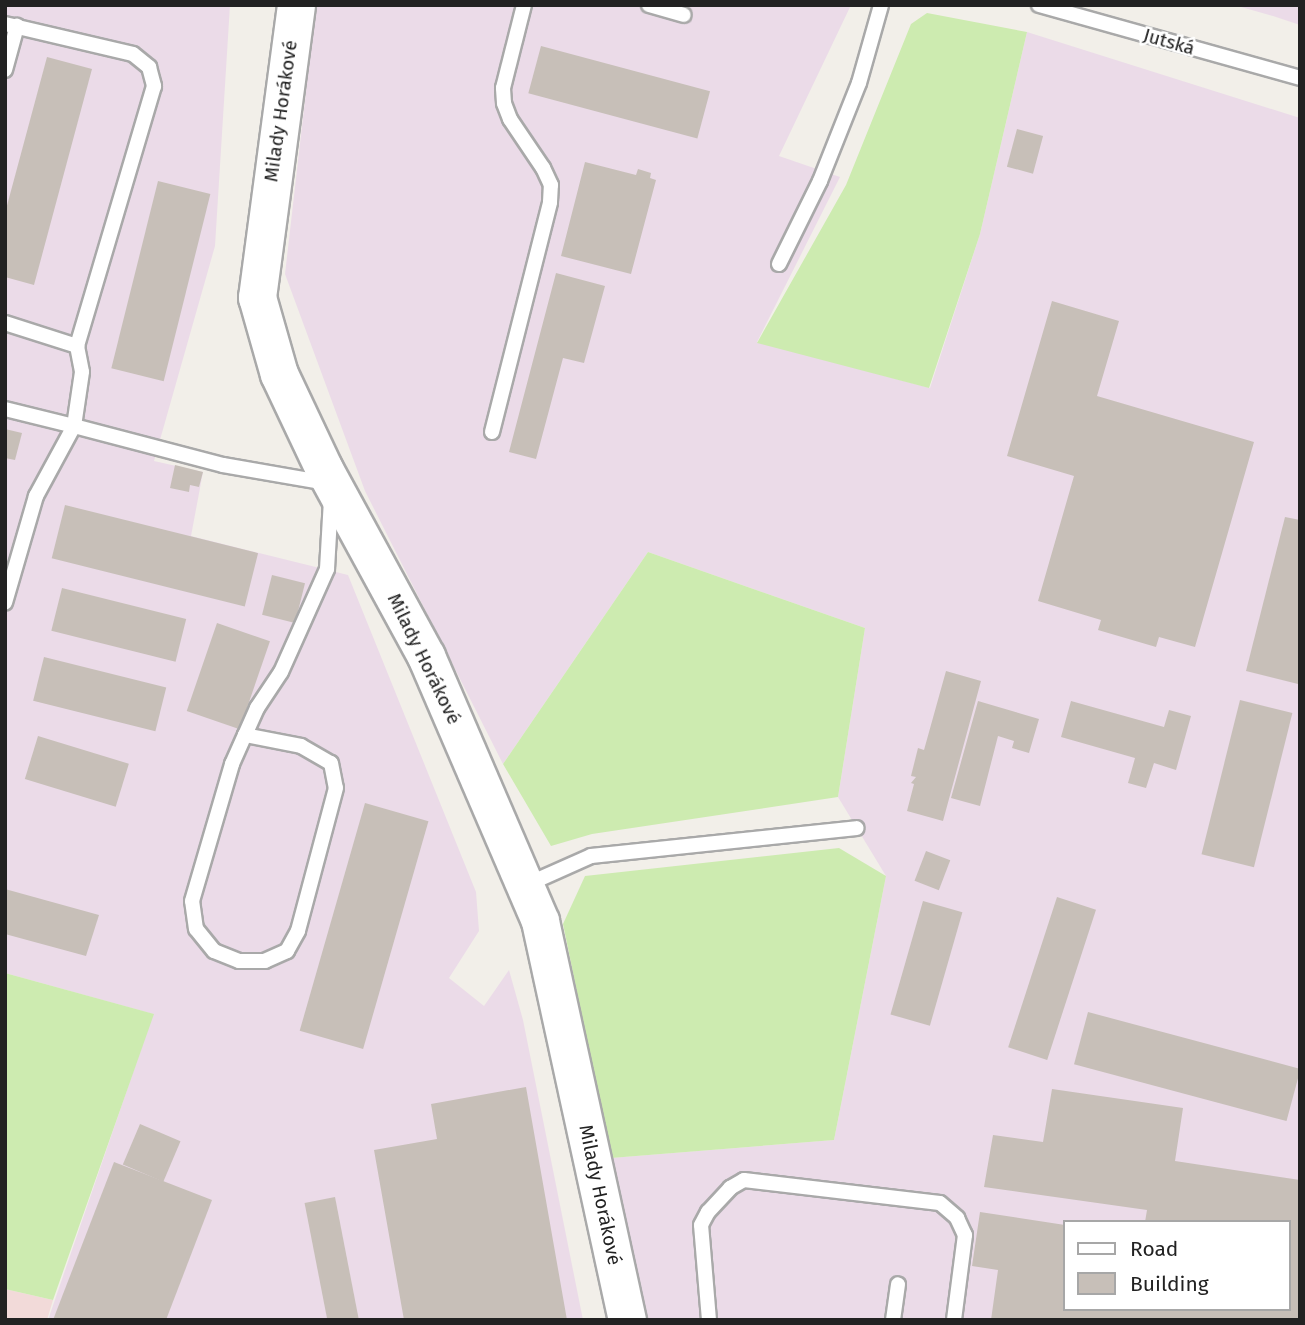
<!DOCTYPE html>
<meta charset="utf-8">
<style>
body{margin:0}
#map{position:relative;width:1305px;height:1325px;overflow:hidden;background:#f2efe9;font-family:"Fira Sans",sans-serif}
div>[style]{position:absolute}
.commercial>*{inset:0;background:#f2dad9}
.industrial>*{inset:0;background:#ebdbe8}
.grass>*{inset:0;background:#cdebb0}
.building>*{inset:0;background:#c7bfb8;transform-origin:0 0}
.roads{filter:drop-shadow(2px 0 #a9a9a9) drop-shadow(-2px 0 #a9a9a9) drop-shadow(0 2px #a9a9a9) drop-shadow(0 -2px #a9a9a9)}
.service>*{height:14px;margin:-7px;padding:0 7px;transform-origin:7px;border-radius:7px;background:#fff}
.tertiary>*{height:37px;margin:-18.5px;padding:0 18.5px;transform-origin:18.5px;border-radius:18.5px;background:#fff}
span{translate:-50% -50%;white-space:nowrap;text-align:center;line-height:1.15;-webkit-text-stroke:5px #fff;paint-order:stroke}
.street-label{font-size:19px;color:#222}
.frame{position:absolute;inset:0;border:7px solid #222;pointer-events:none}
.legend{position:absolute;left:1063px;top:1220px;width:228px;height:91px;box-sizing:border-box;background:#fff;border:2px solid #a7a7a7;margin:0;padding:9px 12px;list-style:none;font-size:21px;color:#222}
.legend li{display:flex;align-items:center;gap:14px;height:35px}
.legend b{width:35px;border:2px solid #a7a7a7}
</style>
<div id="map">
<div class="commercial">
<div style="clip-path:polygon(5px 1289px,53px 1300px,47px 1320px,5px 1320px)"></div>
</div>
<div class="industrial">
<div style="clip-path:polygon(5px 5px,230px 5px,215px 246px,154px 461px,203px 472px,191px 536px,348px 575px,476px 892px,479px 931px,449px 978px,484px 1006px,509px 970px,523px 1020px,583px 1320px,48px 1320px,153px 1014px,5px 973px)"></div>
<div style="clip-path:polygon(evenodd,316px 5px,851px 5px,779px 156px,840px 177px,757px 342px,930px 388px,980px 234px,1027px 32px,1300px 118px,1300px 1320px,641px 1320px,611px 1158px,834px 1140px,886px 876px,838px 797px,865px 628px,648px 552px,503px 764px,365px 491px,285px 274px,316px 5px,1065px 1222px,1289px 1222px,1289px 1309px,1065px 1309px,1065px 1222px)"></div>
<div style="clip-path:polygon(1234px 5px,1300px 5px,1300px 25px,1273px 16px)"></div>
</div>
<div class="grass">
<div style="clip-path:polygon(927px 13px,1027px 32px,980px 234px,929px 388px,757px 343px,846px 185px,911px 24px)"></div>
<div style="clip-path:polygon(648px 552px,865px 628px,838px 797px,592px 834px,551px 846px,503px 764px)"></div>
<div style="clip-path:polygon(839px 848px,886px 876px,834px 1140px,611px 1158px,563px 924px,585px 876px)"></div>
<div style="clip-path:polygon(5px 973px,154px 1014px,53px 1300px,5px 1289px)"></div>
</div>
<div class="building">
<div style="left:541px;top:46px;width:175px;height:49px;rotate:15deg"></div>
<div style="clip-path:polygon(47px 57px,92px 69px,34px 285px,5px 277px,5px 213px)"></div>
<div style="left:1017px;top:129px;width:27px;height:39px;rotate:15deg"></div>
<div style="clip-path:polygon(585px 162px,636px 175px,638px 169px,651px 173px,650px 178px,656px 180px,631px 274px,561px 256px)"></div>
<div style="left:158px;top:181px;width:54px;height:193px;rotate:14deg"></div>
<div style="clip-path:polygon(556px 273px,605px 286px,584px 363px,563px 358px,536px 459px,509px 452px)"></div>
<div style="clip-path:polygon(1052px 301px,1119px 321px,1097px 396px,1254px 442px,1195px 647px,1159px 637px,1156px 647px,1098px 630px,1101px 620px,1038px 601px,1074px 476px,1007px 456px)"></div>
<div style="clip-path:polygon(5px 429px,22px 433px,15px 460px,5px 458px)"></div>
<div style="clip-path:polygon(175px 465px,203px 472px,199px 487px,190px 485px,189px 492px,170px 488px)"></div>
<div style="left:65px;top:505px;width:199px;height:55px;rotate:14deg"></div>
<div style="clip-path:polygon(1285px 517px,1300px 520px,1298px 684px,1246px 671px)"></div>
<div style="left:272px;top:575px;width:34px;height:41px;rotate:14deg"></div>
<div style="left:62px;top:588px;width:128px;height:44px;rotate:14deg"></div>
<div style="left:217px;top:623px;width:56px;height:93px;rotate:19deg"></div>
<div style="left:44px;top:657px;width:126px;height:45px;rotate:14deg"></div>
<div style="clip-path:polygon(946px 671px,981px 681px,943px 821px,907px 811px,914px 784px,911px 783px,916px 777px,911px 776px,918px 748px,924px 750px)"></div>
<div style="left:1240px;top:700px;width:54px;height:159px;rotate:14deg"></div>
<div style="clip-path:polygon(978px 701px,1039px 719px,1029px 753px,1012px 748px,1014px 741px,998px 736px,980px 806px,951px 798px)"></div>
<div style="clip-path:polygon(1071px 701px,1164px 727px,1169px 710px,1191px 716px,1176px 770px,1154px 763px,1146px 788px,1128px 783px,1135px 758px,1061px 737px)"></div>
<div style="left:38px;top:736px;width:95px;height:45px;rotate:17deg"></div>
<div style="left:365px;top:803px;width:66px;height:237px;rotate:16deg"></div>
<div style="left:926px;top:851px;width:26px;height:32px;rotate:21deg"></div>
<div style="clip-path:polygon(5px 889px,99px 915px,86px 956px,5px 934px)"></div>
<div style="left:1057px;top:897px;width:41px;height:158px;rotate:18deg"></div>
<div style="left:923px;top:901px;width:41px;height:118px;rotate:16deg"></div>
<div style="left:1088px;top:1012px;width:220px;height:54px;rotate:15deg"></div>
<div style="clip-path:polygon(526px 1087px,567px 1320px,404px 1320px,374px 1150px,437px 1139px,431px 1104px)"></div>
<div style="clip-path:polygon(1052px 1089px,1183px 1108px,1175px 1161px,1300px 1180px,1300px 1320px,991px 1320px,998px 1270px,972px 1266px,980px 1212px,1065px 1225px,1065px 1309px,1289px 1309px,1289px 1222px,1145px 1222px,1147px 1210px,984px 1187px,993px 1135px,1043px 1142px)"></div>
<div style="left:140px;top:1124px;width:44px;height:44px;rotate:23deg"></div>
<div style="clip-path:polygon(114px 1162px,212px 1200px,166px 1320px,53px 1320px)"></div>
<div style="left:335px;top:1197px;width:125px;height:31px;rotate:79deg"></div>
</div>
<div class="roads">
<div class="service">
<div style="left:649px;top:5px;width:36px;rotate:16deg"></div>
<div style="left:1039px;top:5px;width:271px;rotate:15.6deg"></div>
<div style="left:5px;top:24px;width:131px;rotate:13.2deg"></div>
<div style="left:133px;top:54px;width:21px;rotate:39deg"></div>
<div style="left:149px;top:67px;width:20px;rotate:75deg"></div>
<div style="left:154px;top:86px;width:271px;rotate:106.5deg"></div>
<div style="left:77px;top:346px;width:26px;rotate:79deg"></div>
<div style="left:82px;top:372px;width:55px;rotate:98.4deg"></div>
<div style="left:74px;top:426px;width:154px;rotate:14.7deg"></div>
<div style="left:223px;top:465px;width:106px;rotate:9.8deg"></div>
<div style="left:5px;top:70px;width:46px;rotate:-74.7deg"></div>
<div style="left:779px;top:264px;width:93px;rotate:-63.7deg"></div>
<div style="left:820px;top:181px;width:105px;rotate:-68.3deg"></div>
<div style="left:859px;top:83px;width:81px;rotate:-74.2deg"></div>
<div style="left:5px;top:323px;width:76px;rotate:17.7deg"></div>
<div style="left:5px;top:409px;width:71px;rotate:13.8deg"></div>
<div style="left:74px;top:426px;width:80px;rotate:118.5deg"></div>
<div style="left:36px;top:496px;width:111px;rotate:106.2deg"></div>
<div style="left:492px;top:432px;width:237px;rotate:-75.8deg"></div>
<div style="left:550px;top:202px;width:17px;rotate:-87deg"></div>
<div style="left:551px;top:185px;width:19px;rotate:-115deg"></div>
<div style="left:543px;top:168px;width:59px;rotate:-124deg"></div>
<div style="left:510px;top:119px;width:17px;rotate:-111deg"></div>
<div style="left:504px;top:103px;width:15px;rotate:-94deg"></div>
<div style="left:503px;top:88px;width:86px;rotate:-75.8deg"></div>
<div style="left:245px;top:735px;width:57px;rotate:11.1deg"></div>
<div style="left:301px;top:746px;width:34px;rotate:30deg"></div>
<div style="left:331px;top:763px;width:25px;rotate:79deg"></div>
<div style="left:336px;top:788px;width:148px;rotate:104.9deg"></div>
<div style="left:298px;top:931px;width:23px;rotate:119deg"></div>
<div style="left:287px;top:951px;width:24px;rotate:156deg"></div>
<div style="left:265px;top:961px;width:26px;rotate:180deg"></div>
<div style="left:239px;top:961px;width:27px;rotate:-158deg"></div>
<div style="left:214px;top:951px;width:28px;rotate:-129deg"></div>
<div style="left:196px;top:929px;width:28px;rotate:-98deg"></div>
<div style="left:192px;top:901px;width:143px;rotate:-73.7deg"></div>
<div style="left:232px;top:764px;width:32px;rotate:-66deg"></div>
<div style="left:245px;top:735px;width:30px;rotate:-66deg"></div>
<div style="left:257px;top:708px;width:43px;rotate:-56.3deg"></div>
<div style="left:281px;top:672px;width:113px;rotate:-65.9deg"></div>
<div style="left:327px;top:569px;width:70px;rotate:-86.7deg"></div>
<div style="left:526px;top:885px;width:71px;rotate:-24deg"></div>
<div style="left:591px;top:856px;width:267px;rotate:-6deg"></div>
<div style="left:709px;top:1320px;width:95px;rotate:-94.8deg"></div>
<div style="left:701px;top:1225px;width:15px;rotate:-62deg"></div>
<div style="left:708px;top:1212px;width:33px;rotate:-47deg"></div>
<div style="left:730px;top:1188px;width:16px;rotate:-30deg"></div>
<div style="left:744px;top:1180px;width:197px;rotate:6.7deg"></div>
<div style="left:940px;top:1203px;width:23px;rotate:41deg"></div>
<div style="left:957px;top:1218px;width:19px;rotate:65deg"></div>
<div style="left:965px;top:1235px;width:86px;rotate:97.4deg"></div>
<div style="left:893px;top:1320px;width:36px;rotate:-82deg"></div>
</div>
<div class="tertiary">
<div style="left:296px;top:5px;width:295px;rotate:97.6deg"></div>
<div style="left:257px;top:297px;width:80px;rotate:74.1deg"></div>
<div style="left:279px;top:374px;width:105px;rotate:64.7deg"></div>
<div style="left:324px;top:469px;width:213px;rotate:61.4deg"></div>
<div style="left:426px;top:656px;width:288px;rotate:66.7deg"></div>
<div style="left:540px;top:921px;width:408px;rotate:77.7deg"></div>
</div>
</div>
<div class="street-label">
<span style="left:1169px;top:42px;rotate:16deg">Jutská</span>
<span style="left:281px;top:111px;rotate:-82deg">Milady Horákové</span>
<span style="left:424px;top:659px;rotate:64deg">Milady Horákové</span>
<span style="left:600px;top:1195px;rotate:78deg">Milady Horákové</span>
</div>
<div class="frame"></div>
<ul class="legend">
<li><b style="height:9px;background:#fff"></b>Road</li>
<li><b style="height:19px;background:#c7bfb8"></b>Building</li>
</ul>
</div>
